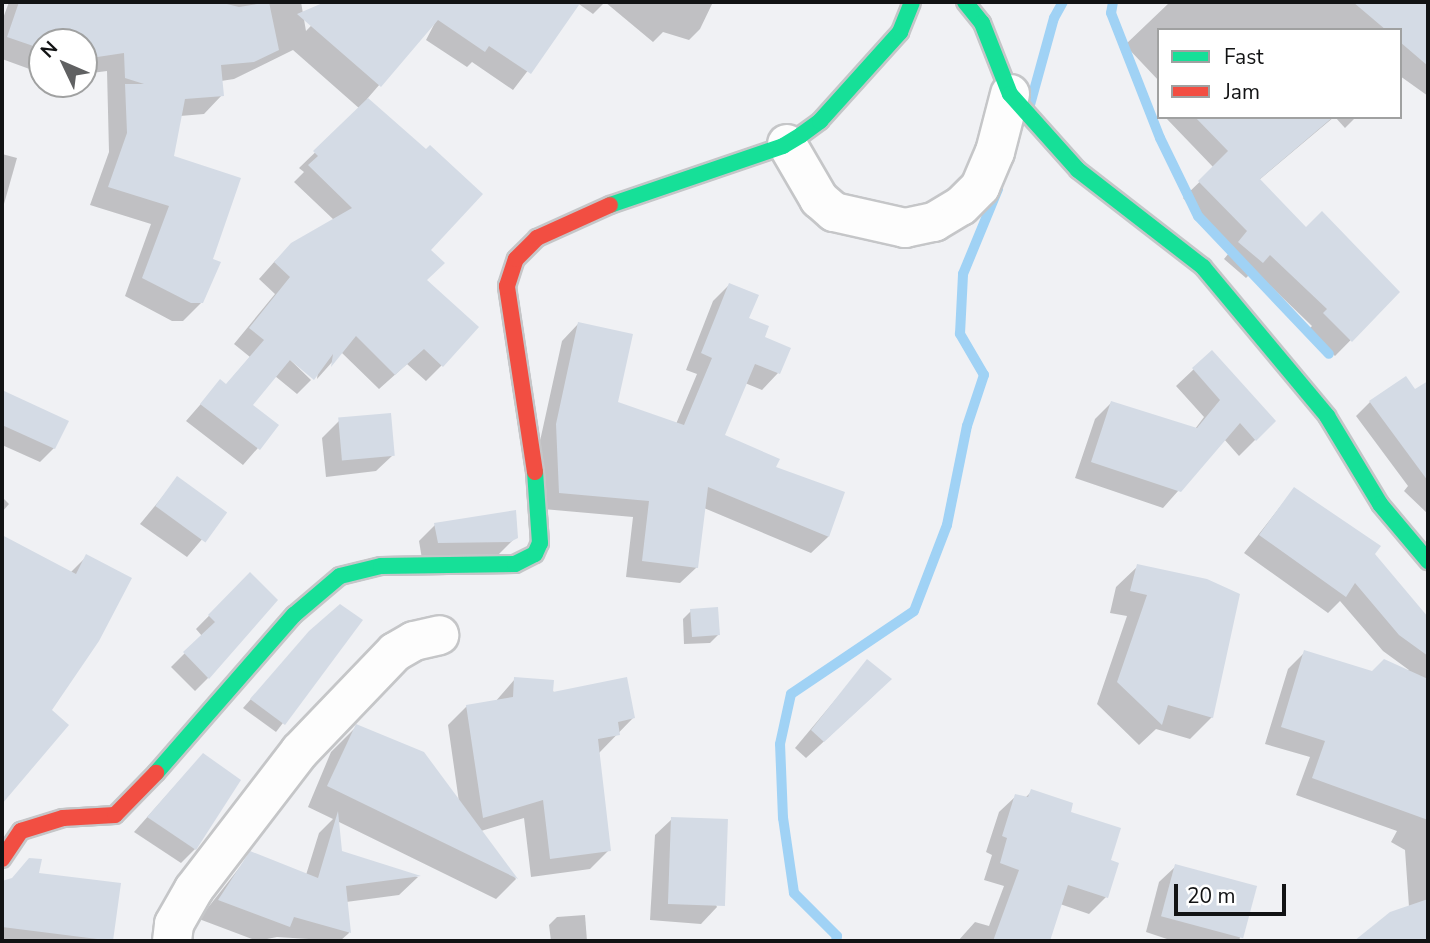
<!DOCTYPE html>
<style>
body{margin:0}
#map{position:relative;width:1430px;height:943px;overflow:hidden;background:#f0f1f4;font-family:"Nunito Sans",sans-serif}
div>[style]{position:absolute}
.shadow>*{inset:0;background:#0003}
.stream>*{height:10px;margin:-5px;padding:0 5px;transform-origin:5px;border-radius:5px;background:#a0d2f5}
.building>*{inset:0;background:#d4dbe5;transform-origin:0 0}
.roads{filter:drop-shadow(2px 0 #c5c6c8) drop-shadow(-2px 0 #c5c6c8) drop-shadow(0 2px #c5c6c8) drop-shadow(0 -2px #c5c6c8)}
.street>*{height:38px;margin:-19px;padding:0 19px;transform-origin:19px;border-radius:19px;background:#fdfdfd}
.fast>*{height:16px;margin:-8px;padding:0 8px;transform-origin:8px;border-radius:8px;background:#16e098}
.jam>*{height:16px;margin:-8px;padding:0 8px;transform-origin:8px;border-radius:8px;background:#f24e42}
span{translate:-50% -50%;white-space:nowrap;text-align:center;line-height:1.15;-webkit-text-stroke:6px #fff;paint-order:stroke}
.frame{position:absolute;inset:0;border:4px solid #121314;pointer-events:none}
.legend{position:absolute;left:1157px;top:28px;width:245px;height:91px;box-sizing:border-box;background:#fff;border:2px solid #a0a1a1;margin:0;padding:9px 12px;list-style:none;font-size:21px;color:#121314}
.legend li{display:flex;align-items:center;gap:14px;height:35px}
.legend b{width:35px;border:2px solid #a0a1a1}
.north{position:absolute;left:28px;top:28px;width:70px;height:70px;box-sizing:border-box;background:#fff;border:2px solid #a0a1a1;border-radius:50%;rotate:314deg;font-size:19px;font-weight:700;line-height:28px;text-align:center;color:#121314}
.north::after{content:'';display:block;margin:auto;width:24px;height:32px;background:#606162;clip-path:polygon(50% 0,100% 100%,50% 72%,0 100%)}
.scale{position:absolute;left:1174px;top:884px;width:112px;height:32px;box-sizing:border-box;border:4px solid #121314;border-top:0;padding-left:9px;font-size:21px;line-height:24px;white-space:nowrap;color:#121314;-webkit-text-stroke:5px #fff;paint-order:stroke}
</style>
<div id="map">
<div class="shadow">
<div style="clip-path:polygon(9px 2px,301px 2px,306px 31px,334px 2px,534px 2px,565px 22px,513px 90px,472px 62px,467px 67px,426px 40px,438px 17px,367px 99px,429px 250px,425px 280px,442px 365px,426px 381px,407px 364px,379px 389px,341px 352px,317px 379px,318px 371px,284px 354px,311px 380px,297px 394px,275px 376px,251px 406px,277px 426px,243px 465px,186px 421px,220px 382px,225px 386px,250px 357px,234px 344px,275px 294px,259px 279px,275px 261px,334px 220px,294px 182px,304px 172px,299px 168px,360px 109px,293px 50px,234px 79px,221px 81px,222px 95px,204px 114px,180px 116px,172px 157px,211px 260px,202px 302px,183px 321px,172px 321px,125px 296px,151px 224px,90px 205px,109px 152px,107px 71px,84px 74px,84px 42px,42px 42px,42px 79px,32px 80px,35px 71px,2px 59px,2px 21px)"></div>
<div style="clip-path:polygon(576px 2px,605px 2px,593px 14px)"></div>
<div style="clip-path:polygon(605px 2px,713px 2px,700px 29px,689px 40px,663px 32px,653px 42px)"></div>
<div style="clip-path:polygon(1170px 2px,1395px 2px,1428px 30px,1428px 96px,1400px 76px,1400px 30px,1159px 30px,1159px 81px,1125px 45px)"></div>
<div style="clip-path:polygon(1165px 117px,1334px 117px,1259px 180px,1306px 229px,1398px 292px,1335px 356px,1308px 330px,1312px 326px,1254px 270px,1246px 278px,1224px 259px,1233px 248px,1183px 198px,1214px 168px)"></div>
<div style="clip-path:polygon(1335px 117px,1356px 117px,1345px 128px)"></div>
<div style="clip-path:polygon(2px 154px,17px 158px,2px 211px)"></div>
<div style="clip-path:polygon(729px 285px,778px 373px,762px 390px,745px 383px,723px 436px,774px 468px,843px 493px,828px 537px,811px 553px,704px 508px,697px 567px,680px 583px,626px 577px,633px 517px,543px 509px,540px 441px,562px 341px,578px 324px,616px 403px,676px 424px,697px 374px,686px 370px,713px 301px)"></div>
<div style="clip-path:polygon(1212px 352px,1274px 421px,1239px 456px,1224px 439px,1163px 508px,1075px 478px,1095px 419px,1111px 403px,1195px 429px,1204px 417px,1176px 386px)"></div>
<div style="clip-path:polygon(1428px 383px,1428px 514px,1404px 491px,1408px 486px,1356px 416px,1370px 402px,1415px 391px)"></div>
<div style="clip-path:polygon(2px 392px,67px 422px,54px 448px,40px 462px,2px 445px)"></div>
<div style="clip-path:polygon(339px 421px,393px 455px,376px 471px,326px 477px,322px 438px)"></div>
<div style="clip-path:polygon(178px 478px,225px 512px,187px 557px,140px 524px)"></div>
<div style="clip-path:polygon(1294px 489px,1373px 554px,1428px 619px,1428px 941px,1360px 941px,1409px 907px,1405px 850px,1391px 842px,1397px 831px,1296px 795px,1310px 757px,1265px 744px,1288px 669px,1305px 652px,1372px 673px,1409px 670px,1383px 651px,1340px 601px,1328px 613px,1244px 553px)"></div>
<div style="clip-path:polygon(2px 497px,9px 504px,2px 512px)"></div>
<div style="clip-path:polygon(435px 525px,516px 537px,499px 554px,422px 559px,419px 541px)"></div>
<div style="clip-path:polygon(2px 537px,70px 573px,87px 556px,50px 711px,14px 787px,2px 799px)"></div>
<div style="clip-path:polygon(1138px 566px,1212px 717px,1190px 739px,1156px 729px,1139px 745px,1097px 704px,1127px 616px,1110px 613px,1116px 587px)"></div>
<div style="clip-path:polygon(250px 574px,208px 678px,195px 691px,171px 667px,202px 636px,196px 629px)"></div>
<div style="clip-path:polygon(691px 611px,718px 635px,710px 643px,684px 644px,683px 619px)"></div>
<div style="clip-path:polygon(361px 621px,276px 732px,243px 708px,302px 641px)"></div>
<div style="clip-path:polygon(867px 662px,874px 695px,806px 758px,795px 748px)"></div>
<div style="clip-path:polygon(515px 679px,633px 718px,599px 753px,609px 850px,590px 869px,531px 877px,524px 818px,481px 831px,516px 879px,496px 899px,337px 821px,341px 853px,418px 877px,399px 895px,346px 902px,349px 933px,340px 941px,277px 937px,257px 941px,199px 919px,251px 853px,306px 875px,319px 833px,333px 819px,308px 807px,331px 752px,357px 726px,459px 802px,448px 725px,467px 706px,495px 702px)"></div>
<div style="clip-path:polygon(189px 770px,195px 849px,181px 863px,134px 832px)"></div>
<div style="clip-path:polygon(1032px 791px,1068px 813px,1109px 861px,1106px 897px,1089px 914px,1060px 904px,1048px 941px,958px 941px,975px 922px,989px 926px,1004px 886px,984px 880px,992px 855px,986px 852px,999px 812px,1016px 796px,1025px 798px)"></div>
<div style="clip-path:polygon(672px 819px,717px 907px,701px 924px,650px 920px,655px 835px)"></div>
<div style="clip-path:polygon(1176px 866px,1255px 887px,1239px 941px,1173px 941px,1146px 932px,1159px 882px)"></div>
<div style="clip-path:polygon(2px 883px,118px 896px,111px 940px,2px 941px)"></div>
<div style="clip-path:polygon(585px 915px,587px 941px,551px 941px,549px 925px,557px 917px)"></div>
</div>
<div class="stream">
<div style="left:1113px;top:2px;width:11px;rotate:100deg"></div>
<div style="left:1111px;top:13px;width:134px;rotate:68.6deg"></div>
<div style="left:1160px;top:138px;width:87px;rotate:64deg"></div>
<div style="left:1198px;top:216px;width:190px;rotate:46.5deg"></div>
<div style="left:1030px;top:105px;width:90px;rotate:-74.6deg"></div>
<div style="left:1054px;top:18px;width:18px;rotate:-61deg"></div>
<div style="left:836px;top:941px;width:5px;rotate:-79deg"></div>
<div style="left:837px;top:936px;width:61px;rotate:-135deg"></div>
<div style="left:794px;top:893px;width:76px;rotate:-98.3deg"></div>
<div style="left:783px;top:818px;width:74px;rotate:-92.3deg"></div>
<div style="left:780px;top:744px;width:51px;rotate:-77.6deg"></div>
<div style="left:791px;top:694px;width:148px;rotate:-34deg"></div>
<div style="left:914px;top:611px;width:92px;rotate:-69deg"></div>
<div style="left:947px;top:525px;width:101px;rotate:-78.6deg"></div>
<div style="left:967px;top:426px;width:54px;rotate:-71.6deg"></div>
<div style="left:984px;top:375px;width:48px;rotate:-120.3deg"></div>
<div style="left:960px;top:334px;width:60px;rotate:-87.1deg"></div>
<div style="left:963px;top:274px;width:92px;rotate:-67.6deg"></div>
</div>
<div class="building">
<div style="clip-path:polygon(19px 2px,219px 2px,239px 7px,269px 2px,279px 50px,254px 62px,221px 65px,224px 96px,185px 99px,174px 156px,241px 178px,213px 259px,221px 262px,203px 303px,191px 303px,142px 278px,169px 206px,108px 187px,127px 133px,125px 84px,144px 84px,125px 78px,124px 53px,84px 59px,84px 42px,42px 42px,42px 49px,7px 37px)"></div>
<div style="clip-path:polygon(325px 2px,581px 2px,531px 74px,489px 46px,485px 52px,438px 20px,381px 87px,297px 14px)"></div>
<div style="clip-path:polygon(1353px 2px,1428px 2px,1428px 66px,1400px 42px,1400px 30px,1386px 30px)"></div>
<div style="clip-path:polygon(368px 98px,426px 149px,430px 145px,483px 194px,431px 250px,445px 263px,427px 280px,479px 327px,443px 367px,424px 349px,395px 375px,356px 336px,331px 367px,333px 354px,314px 380px,290px 360px,253px 405px,279px 425px,260px 450px,200px 404px,220px 379px,226px 384px,264px 340px,249px 328px,290px 277px,274px 262px,291px 243px,352px 208px,308px 165px,318px 156px,313px 151px)"></div>
<div style="clip-path:polygon(1195px 117px,1333px 117px,1260px 179px,1306px 227px,1322px 211px,1400px 292px,1352px 342px,1323px 313px,1327px 309px,1270px 255px,1263px 263px,1238px 242px,1247px 231px,1198px 181px,1228px 151px)"></div>
<div style="clip-path:polygon(729px 283px,759px 295px,749px 318px,769px 326px,765px 337px,791px 348px,780px 374px,755px 364px,725px 435px,780px 459px,776px 467px,845px 492px,829px 537px,708px 487px,698px 568px,642px 561px,649px 501px,559px 493px,556px 424px,578px 322px,633px 334px,618px 402px,684px 425px,712px 358px,701px 353px)"></div>
<div style="clip-path:polygon(1212px 350px,1276px 421px,1256px 441px,1240px 423px,1181px 492px,1091px 462px,1111px 401px,1197px 428px,1220px 400px,1192px 368px)"></div>
<div style="clip-path:polygon(1406px 376px,1415px 389px,1428px 381px,1428px 481px,1369px 401px)"></div>
<div style="clip-path:polygon(2px 390px,69px 421px,55px 449px,2px 425px)"></div>
<div style="left:391px;top:413px;width:43px;height:53px;rotate:85deg"></div>
<div style="left:177px;top:476px;width:62px;height:37px;rotate:36deg"></div>
<div style="clip-path:polygon(1294px 487px,1381px 546px,1375px 554px,1428px 617px,1428px 656px,1399px 635px,1355px 583px,1346px 597px,1259px 535px)"></div>
<div style="clip-path:polygon(516px 510px,518px 538px,510px 542px,438px 543px,434px 523px)"></div>
<div style="clip-path:polygon(2px 535px,76px 574px,86px 554px,132px 578px,99px 641px,52px 710px,69px 725px,2px 804px)"></div>
<div style="clip-path:polygon(1137px 564px,1207px 579px,1240px 594px,1213px 718px,1168px 705px,1162px 725px,1117px 682px,1147px 595px,1130px 591px)"></div>
<div style="clip-path:polygon(250px 572px,278px 600px,209px 679px,183px 652px,215px 622px,208px 615px)"></div>
<div style="clip-path:polygon(340px 604px,363px 620px,285px 725px,250px 699px,309px 631px)"></div>
<div style="left:718px;top:607px;width:28px;height:28px;rotate:86deg"></div>
<div style="clip-path:polygon(1304px 650px,1372px 671px,1384px 659px,1428px 679px,1428px 820px,1312px 778px,1325px 741px,1281px 727px)"></div>
<div style="clip-path:polygon(867px 659px,892px 679px,824px 742px,811px 730px)"></div>
<div style="clip-path:polygon(514px 677px,554px 680px,553px 692px,627px 677px,635px 718px,618px 722px,620px 735px,598px 739px,611px 851px,550px 859px,543px 800px,483px 818px,466px 705px,513px 697px)"></div>
<div style="clip-path:polygon(356px 724px,424px 752px,518px 879px,327px 786px)"></div>
<div style="clip-path:polygon(203px 753px,241px 780px,196px 850px,147px 817px)"></div>
<div style="clip-path:polygon(1031px 789px,1073px 803px,1071px 812px,1121px 828px,1111px 860px,1119px 863px,1108px 898px,1068px 885px,1050px 941px,993px 941px,1019px 870px,1000px 863px,1007px 838px,1002px 836px,1015px 794px,1028px 797px)"></div>
<div style="clip-path:polygon(338px 811px,342px 851px,421px 876px,346px 886px,351px 933px,294px 917px,290px 927px,218px 900px,250px 851px,318px 878px)"></div>
<div style="left:671px;top:817px;width:57px;height:87px;rotate:2deg"></div>
<div style="clip-path:polygon(29px 858px,42px 859px,39px 873px,121px 883px,113px 941px,2px 927px,2px 881px,12px 878px)"></div>
<div style="left:1175px;top:864px;width:85px;height:54px;rotate:15deg"></div>
<div style="clip-path:polygon(1428px 899px,1428px 941px,1354px 941px,1390px 912px)"></div>
</div>
<div class="roads">
<div class="street">
<div style="left:787px;top:144px;width:64px;rotate:59.8deg"></div>
<div style="left:819px;top:199px;width:20px;rotate:41deg"></div>
<div style="left:834px;top:212px;width:73px;rotate:12.7deg"></div>
<div style="left:905px;top:228px;width:30px;rotate:-12deg"></div>
<div style="left:934px;top:222px;width:31px;rotate:-31deg"></div>
<div style="left:961px;top:206px;width:27px;rotate:-45deg"></div>
<div style="left:980px;top:187px;width:38px;rotate:-67deg"></div>
<div style="left:995px;top:152px;width:60px;rotate:-75.5deg"></div>
<div style="left:172px;top:941px;width:17px;rotate:-83deg"></div>
<div style="left:174px;top:924px;width:40px;rotate:-60.3deg"></div>
<div style="left:194px;top:889px;width:174px;rotate:-52.5deg"></div>
<div style="left:300px;top:751px;width:137px;rotate:-46.2deg"></div>
<div style="left:395px;top:652px;width:22px;rotate:-30deg"></div>
<div style="left:414px;top:641px;width:26px;rotate:-13deg"></div>
</div>
<div class="fast">
<div style="left:965px;top:2px;width:27px;rotate:51deg"></div>
<div style="left:982px;top:23px;width:76px;rotate:68.5deg"></div>
<div style="left:1010px;top:94px;width:102px;rotate:48.2deg"></div>
<div style="left:1078px;top:170px;width:158px;rotate:37.8deg"></div>
<div style="left:1203px;top:267px;width:194px;rotate:50.2deg"></div>
<div style="left:1327px;top:416px;width:103px;rotate:58.9deg"></div>
<div style="left:1380px;top:504px;width:75px;rotate:49.9deg"></div>
<div style="left:610px;top:205px;width:183px;rotate:-18.8deg"></div>
<div style="left:783px;top:146px;width:21px;rotate:-31deg"></div>
<div style="left:801px;top:135px;width:24px;rotate:-36deg"></div>
<div style="left:820px;top:121px;width:120px;rotate:-48deg"></div>
<div style="left:900px;top:32px;width:32px;rotate:-68deg"></div>
<div style="left:156px;top:773px;width:210px;rotate:-48.9deg"></div>
<div style="left:294px;top:615px;width:60px;rotate:-40.3deg"></div>
<div style="left:340px;top:576px;width:42px;rotate:-13.7deg"></div>
<div style="left:381px;top:566px;width:134px;rotate:-0.9deg"></div>
<div style="left:515px;top:564px;width:22px;rotate:-27deg"></div>
<div style="left:535px;top:554px;width:12px;rotate:-66deg"></div>
<div style="left:540px;top:543px;width:71px;rotate:-94deg"></div>
</div>
<div class="jam">
<div style="left:535px;top:472px;width:188px;rotate:-98.6deg"></div>
<div style="left:507px;top:286px;width:28px;rotate:-72deg"></div>
<div style="left:516px;top:259px;width:30px;rotate:-45deg"></div>
<div style="left:537px;top:238px;width:80px;rotate:-24.3deg"></div>
<div style="left:2px;top:859px;width:34px;rotate:-56deg"></div>
<div style="left:21px;top:831px;width:44px;rotate:-17.2deg"></div>
<div style="left:63px;top:818px;width:52px;rotate:-3.3deg"></div>
<div style="left:115px;top:815px;width:59px;rotate:-45.7deg"></div>
</div>
</div>
<div class="frame"></div>
<ul class="legend">
<li><b style="height:9px;background:#16e098"></b>Fast</li>
<li><b style="height:9px;background:#f24e42"></b>Jam</li>
</ul>
<div class="north">N</div>
<div class="scale">20 m</div>
</div>
